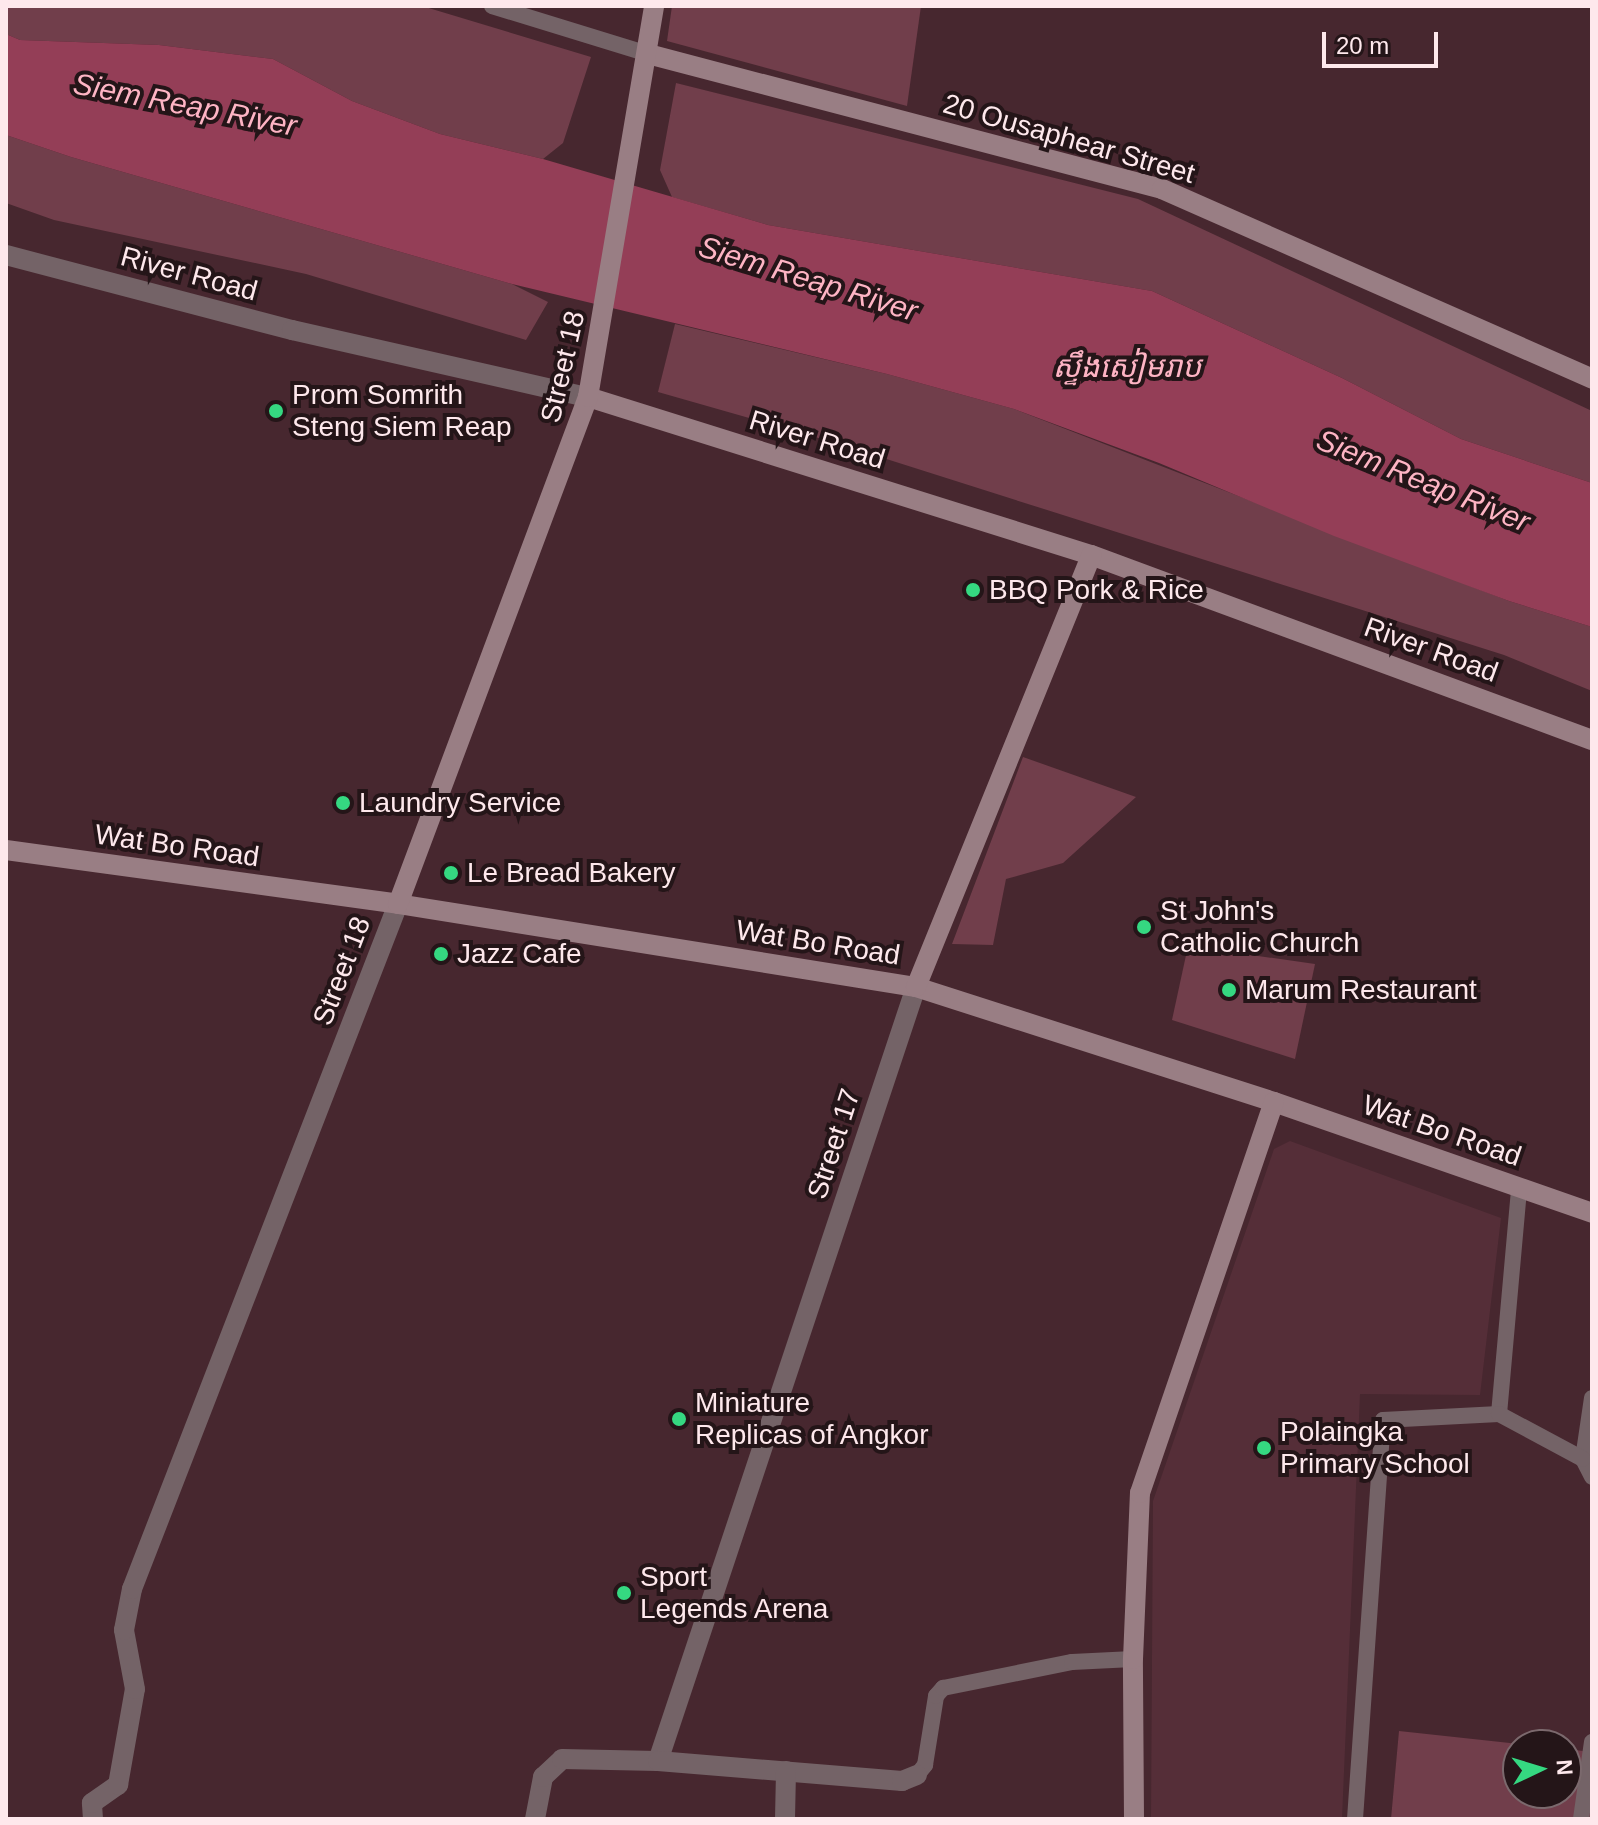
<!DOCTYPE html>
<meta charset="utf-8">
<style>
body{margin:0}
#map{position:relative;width:1598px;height:1825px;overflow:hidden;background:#47272f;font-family:Helvetica,"Noto Sans Khmer",sans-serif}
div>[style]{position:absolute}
.built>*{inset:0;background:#552e38}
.green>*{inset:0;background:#713e4b}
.water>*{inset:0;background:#943e57}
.lane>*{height:16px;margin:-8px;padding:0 8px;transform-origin:8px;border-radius:8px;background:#746367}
.street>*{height:20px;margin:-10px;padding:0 10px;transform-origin:10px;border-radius:10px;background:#746367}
.secondary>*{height:20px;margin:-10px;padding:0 10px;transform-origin:10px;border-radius:10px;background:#997e84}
.dots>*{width:22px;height:22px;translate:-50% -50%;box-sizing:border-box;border:4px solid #241518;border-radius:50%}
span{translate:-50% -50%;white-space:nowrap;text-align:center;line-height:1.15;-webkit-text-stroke:8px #241518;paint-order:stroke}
.street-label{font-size:28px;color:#fee8ec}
.poi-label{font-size:28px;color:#fee8ec}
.left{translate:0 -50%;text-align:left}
.water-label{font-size:30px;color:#feb4c4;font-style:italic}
.frame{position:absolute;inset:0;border:8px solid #fee8ec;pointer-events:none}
.north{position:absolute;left:1502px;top:1729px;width:80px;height:80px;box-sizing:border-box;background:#241518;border:2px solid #7b696d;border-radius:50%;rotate:86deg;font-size:22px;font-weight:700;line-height:32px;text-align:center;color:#fee8ec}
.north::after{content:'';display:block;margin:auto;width:28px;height:36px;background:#35d881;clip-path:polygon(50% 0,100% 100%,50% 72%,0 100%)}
.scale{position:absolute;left:1322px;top:32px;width:116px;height:36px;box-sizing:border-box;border:4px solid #fee8ec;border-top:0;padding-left:10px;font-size:24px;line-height:28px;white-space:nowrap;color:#fee8ec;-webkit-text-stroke:6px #241518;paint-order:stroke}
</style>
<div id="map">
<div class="built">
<div style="clip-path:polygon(1290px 1141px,1501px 1218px,1480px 1395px,1360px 1394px,1342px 1819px,1151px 1819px,1153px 1501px,1274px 1149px)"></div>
</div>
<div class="green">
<div style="clip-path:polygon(6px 6px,422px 6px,591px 57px,563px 143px,543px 159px,440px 134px,352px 101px,273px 59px,159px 45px,20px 40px,6px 34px)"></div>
<div style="clip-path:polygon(672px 6px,921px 6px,907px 106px,667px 41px)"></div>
<div style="clip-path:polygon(676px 83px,1138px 199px,1592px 411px,1592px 483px,1461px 439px,1342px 378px,1152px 291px,768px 225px,672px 197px,660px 170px)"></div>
<div style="clip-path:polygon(6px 135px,71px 157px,512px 284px,548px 302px,526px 340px,306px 274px,54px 220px,6px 203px)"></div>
<div style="clip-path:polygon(675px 324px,887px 374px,1014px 409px,1509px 601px,1592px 627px,1592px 691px,1504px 655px,836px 443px,658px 392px)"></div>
<div style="clip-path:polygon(1023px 757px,1136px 797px,1063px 863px,1006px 879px,993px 945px,952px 944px)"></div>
<div style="clip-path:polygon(1188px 946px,1315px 964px,1295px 1059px,1172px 1020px)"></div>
<div style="clip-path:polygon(1399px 1731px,1529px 1745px,1518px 1745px,1518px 1793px,1566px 1793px,1566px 1749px,1592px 1752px,1592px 1819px,1391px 1819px)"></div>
</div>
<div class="water">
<div style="clip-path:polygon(6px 34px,20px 40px,159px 45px,273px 59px,352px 101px,440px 134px,543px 159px,768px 225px,1152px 291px,1342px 378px,1461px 439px,1592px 483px,1592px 627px,1509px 601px,1334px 536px,1159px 463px,1014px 409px,887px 374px,512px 284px,71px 157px,6px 135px)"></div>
</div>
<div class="lane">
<div style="left:492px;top:6px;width:163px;rotate:17.1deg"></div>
<div style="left:1592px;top:1398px;width:62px;rotate:98.4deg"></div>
<div style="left:1583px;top:1459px;width:20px;rotate:63deg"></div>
<div style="left:1499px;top:1414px;width:227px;rotate:-84.9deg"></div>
<div style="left:917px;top:1775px;width:13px;rotate:-51deg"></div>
<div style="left:925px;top:1765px;width:70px;rotate:-80.9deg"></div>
<div style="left:936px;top:1696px;width:11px;rotate:-49deg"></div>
<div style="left:943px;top:1688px;width:132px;rotate:-11.4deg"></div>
<div style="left:1072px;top:1662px;width:61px;rotate:-2.8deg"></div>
<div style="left:1355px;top:1819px;width:400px;rotate:-86deg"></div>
<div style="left:1383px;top:1420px;width:116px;rotate:-3deg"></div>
<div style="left:1499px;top:1414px;width:95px;rotate:28.2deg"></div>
<div style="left:1581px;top:1819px;width:78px;rotate:-81.9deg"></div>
</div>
<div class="street">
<div style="left:6px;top:255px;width:296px;rotate:14.7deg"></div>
<div style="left:292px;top:330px;width:303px;rotate:12.8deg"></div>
<div style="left:658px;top:1761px;width:816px;rotate:-71.57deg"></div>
<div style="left:93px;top:1819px;width:16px;rotate:-94deg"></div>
<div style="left:92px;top:1803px;width:32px;rotate:-35deg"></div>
<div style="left:118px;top:1785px;width:97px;rotate:-80deg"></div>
<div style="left:135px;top:1689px;width:60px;rotate:-100.6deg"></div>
<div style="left:124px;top:1630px;width:42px;rotate:-79deg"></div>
<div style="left:132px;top:1589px;width:735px;rotate:-68.78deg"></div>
<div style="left:535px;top:1819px;width:43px;rotate:-79.2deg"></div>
<div style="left:543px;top:1777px;width:26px;rotate:-43deg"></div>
<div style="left:562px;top:1759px;width:96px;rotate:1.2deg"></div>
<div style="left:658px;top:1761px;width:245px;rotate:4.7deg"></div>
<div style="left:902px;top:1781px;width:16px;rotate:-22deg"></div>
<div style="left:785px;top:1819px;width:48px;rotate:-88.8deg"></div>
</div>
<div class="secondary">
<div style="left:648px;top:54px;width:531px;rotate:14.72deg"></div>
<div style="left:1162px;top:189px;width:470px;rotate:23.8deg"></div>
<div style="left:588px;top:397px;width:527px;rotate:17.44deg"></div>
<div style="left:1091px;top:555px;width:534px;rotate:20.27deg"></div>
<div style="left:6px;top:850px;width:396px;rotate:7.8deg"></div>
<div style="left:398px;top:904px;width:525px;rotate:9.1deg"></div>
<div style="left:916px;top:987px;width:376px;rotate:17.8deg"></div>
<div style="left:1274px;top:1102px;width:337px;rotate:19.2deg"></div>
<div style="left:398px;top:904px;width:541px;rotate:-69.46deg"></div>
<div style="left:588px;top:397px;width:397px;rotate:-80.4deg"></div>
<div style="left:916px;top:987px;width:466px;rotate:-67.9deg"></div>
<div style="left:1134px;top:1819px;width:160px;rotate:-90.4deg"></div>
<div style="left:1133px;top:1659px;width:166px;rotate:-87.6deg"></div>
<div style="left:1140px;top:1493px;width:413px;rotate:-71.1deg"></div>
</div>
<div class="dots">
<div style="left:276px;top:411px;background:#35d881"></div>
<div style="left:973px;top:590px;background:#35d881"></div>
<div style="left:343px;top:803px;background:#35d881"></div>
<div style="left:451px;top:873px;background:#35d881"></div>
<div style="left:1144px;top:927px;background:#35d881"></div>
<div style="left:441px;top:954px;background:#35d881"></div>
<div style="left:1229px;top:990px;background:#35d881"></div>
<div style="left:679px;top:1419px;background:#35d881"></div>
<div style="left:1264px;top:1448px;background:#35d881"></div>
<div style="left:624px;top:1593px;background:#35d881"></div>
</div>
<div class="street-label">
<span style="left:1069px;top:139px;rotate:16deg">20 Ousaphear Street</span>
<span style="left:189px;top:274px;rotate:15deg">River Road</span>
<span style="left:563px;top:367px;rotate:-77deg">Street 18</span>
<span style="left:817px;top:440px;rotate:17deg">River Road</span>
<span style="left:1431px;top:650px;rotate:20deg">River Road</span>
<span style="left:177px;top:846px;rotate:8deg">Wat Bo Road</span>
<span style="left:818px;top:943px;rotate:9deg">Wat Bo Road</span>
<span style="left:342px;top:971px;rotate:-69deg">Street 18</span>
<span style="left:1442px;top:1131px;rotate:19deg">Wat Bo Road</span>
<span style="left:834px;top:1144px;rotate:-72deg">Street 17</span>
</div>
<div class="poi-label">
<span class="left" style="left:292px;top:411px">Prom Somrith<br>Steng Siem Reap</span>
<span class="left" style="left:989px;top:590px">BBQ Pork &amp; Rice</span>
<span class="left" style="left:359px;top:803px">Laundry Service</span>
<span class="left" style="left:467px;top:873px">Le Bread Bakery</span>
<span class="left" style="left:1160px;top:927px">St John's<br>Catholic Church</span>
<span class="left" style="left:457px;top:954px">Jazz Cafe</span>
<span class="left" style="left:1245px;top:990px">Marum Restaurant</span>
<span class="left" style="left:695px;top:1419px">Miniature<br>Replicas of Angkor</span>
<span class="left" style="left:1280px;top:1448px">Polaingka<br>Primary School</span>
<span class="left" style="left:640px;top:1593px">Sport<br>Legends Arena</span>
</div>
<div class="water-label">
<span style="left:185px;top:105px;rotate:11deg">Siem Reap River</span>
<span style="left:808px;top:279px;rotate:17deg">Siem Reap River</span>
<span style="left:1127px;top:367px">ស្ទឹងសៀមរាប</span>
<span style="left:1423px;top:481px;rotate:22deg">Siem Reap River</span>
</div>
<div class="frame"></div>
<div class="north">N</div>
<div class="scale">20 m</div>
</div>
